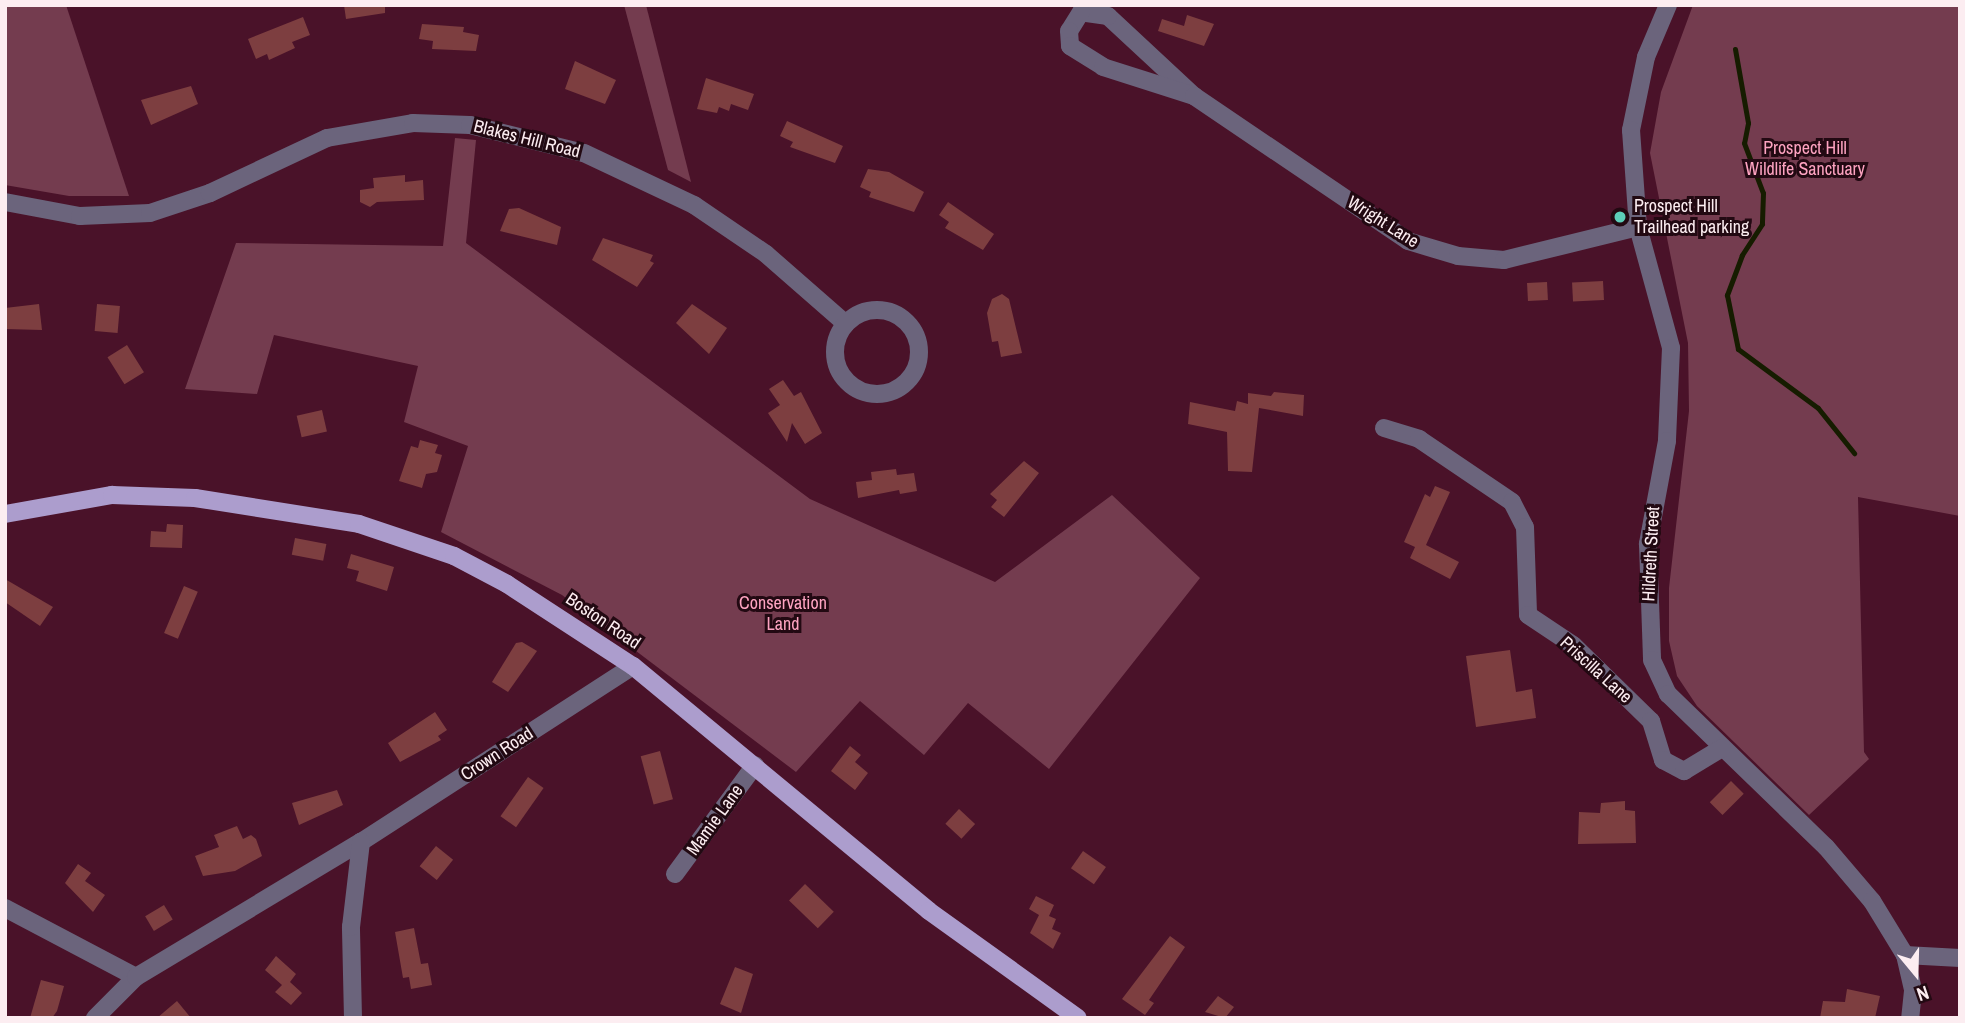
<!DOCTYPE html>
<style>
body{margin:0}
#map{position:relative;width:1965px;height:1023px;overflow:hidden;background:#4a1229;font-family:"Archivo Narrow",sans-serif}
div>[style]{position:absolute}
.green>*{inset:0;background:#743c4f}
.stream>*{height:5px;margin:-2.5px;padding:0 2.5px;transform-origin:2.5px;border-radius:2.5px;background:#161c00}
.building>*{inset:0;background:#7d3e40;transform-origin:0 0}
.minor>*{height:18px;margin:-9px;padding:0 9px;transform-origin:9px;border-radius:9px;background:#6b647c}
.minor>.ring{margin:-9px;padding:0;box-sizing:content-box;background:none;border:18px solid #6b647c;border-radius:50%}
.major>*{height:18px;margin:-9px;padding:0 9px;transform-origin:9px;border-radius:9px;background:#ac9dcd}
.dots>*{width:19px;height:19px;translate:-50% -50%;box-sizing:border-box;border:4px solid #220912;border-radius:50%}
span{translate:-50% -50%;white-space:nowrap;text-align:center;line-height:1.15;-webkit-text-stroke:6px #220912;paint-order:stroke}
.street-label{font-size:18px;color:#fcedf1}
.park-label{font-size:18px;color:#fea3c1}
.poi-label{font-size:18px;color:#fcedf1}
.left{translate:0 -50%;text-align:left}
.frame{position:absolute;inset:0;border:7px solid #fcedf1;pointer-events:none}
.north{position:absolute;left:1881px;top:939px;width:70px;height:70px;-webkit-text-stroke:5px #220912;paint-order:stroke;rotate:161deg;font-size:19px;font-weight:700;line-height:28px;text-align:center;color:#fcedf1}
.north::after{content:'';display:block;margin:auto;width:24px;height:32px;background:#fcedf1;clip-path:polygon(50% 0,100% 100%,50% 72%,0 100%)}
</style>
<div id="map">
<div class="green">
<div style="clip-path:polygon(5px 5px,66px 5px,129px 196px,69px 196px,5px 185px)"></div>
<div style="clip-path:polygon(624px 5px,646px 5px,691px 182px,668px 170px)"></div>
<div style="clip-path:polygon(1693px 5px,1960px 5px,1960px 516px,1858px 497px,1864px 752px,1869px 759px,1809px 815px,1697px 706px,1677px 676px,1669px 641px,1669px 588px,1689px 411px,1688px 343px,1650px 153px,1661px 92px)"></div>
<div style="clip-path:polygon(455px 138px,476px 140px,466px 243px,810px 499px,995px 582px,1112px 495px,1200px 578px,1049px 769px,968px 703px,924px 755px,860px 701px,796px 772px,562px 595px,441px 532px,468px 446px,404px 422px,418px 366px,274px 335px,257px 394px,185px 389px,236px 243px,443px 246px)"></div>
</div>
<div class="stream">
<div style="left:1735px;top:49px;width:75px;rotate:80deg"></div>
<div style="left:1748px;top:123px;width:20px;rotate:101deg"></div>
<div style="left:1744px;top:143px;width:53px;rotate:69.2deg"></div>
<div style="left:1763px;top:193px;width:31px;rotate:92deg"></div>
<div style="left:1762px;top:224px;width:37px;rotate:123deg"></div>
<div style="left:1742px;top:255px;width:43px;rotate:110.6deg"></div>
<div style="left:1727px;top:295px;width:55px;rotate:78.5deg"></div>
<div style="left:1738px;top:349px;width:99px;rotate:36.4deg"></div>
<div style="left:1818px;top:408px;width:58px;rotate:51.3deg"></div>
</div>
<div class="building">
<div style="clip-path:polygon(344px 5px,385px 5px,385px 13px,346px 19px)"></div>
<div style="clip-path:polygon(1187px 15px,1214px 24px,1204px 46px,1158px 31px,1162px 19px,1184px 26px)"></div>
<div style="clip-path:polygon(303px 17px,310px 35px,292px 42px,295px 48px,269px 60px,267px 54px,256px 59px,248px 39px)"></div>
<div style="clip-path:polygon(422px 24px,464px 27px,463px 32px,479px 35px,476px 51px,432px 49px,433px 41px,419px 39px)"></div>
<div style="clip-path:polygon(575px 61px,616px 80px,605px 104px,565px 89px)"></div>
<div style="clip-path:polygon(706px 78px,754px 94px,748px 110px,731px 104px,729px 111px,719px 107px,717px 113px,697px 109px)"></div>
<div style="clip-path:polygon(191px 86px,198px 104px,151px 125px,141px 100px)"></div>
<div style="clip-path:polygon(787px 121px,843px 146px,835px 163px,790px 147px,793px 142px,780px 136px)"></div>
<div style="clip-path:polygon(868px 169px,889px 172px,924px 192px,914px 212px,869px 197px,871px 192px,860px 187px)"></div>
<div style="clip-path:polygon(405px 175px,405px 182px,423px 180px,424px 200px,377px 202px,370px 207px,360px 202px,360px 190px,374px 188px,373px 178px)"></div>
<div style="clip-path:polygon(948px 202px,994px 234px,983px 250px,945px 228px,949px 222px,939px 215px)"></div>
<div style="clip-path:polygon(519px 208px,561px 227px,557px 245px,500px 231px,509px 209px)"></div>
<div style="clip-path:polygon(603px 238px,653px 255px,650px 261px,654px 263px,637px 287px,592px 260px)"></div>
<div style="left:1603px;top:281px;width:19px;height:31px;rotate:87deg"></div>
<div style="left:1547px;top:282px;width:18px;height:20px;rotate:87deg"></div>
<div style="clip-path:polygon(1002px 294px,1009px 299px,1022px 353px,1001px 357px,998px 341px,992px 342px,987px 313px,992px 299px)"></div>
<div style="clip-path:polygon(39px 304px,42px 330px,5px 329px,5px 308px)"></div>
<div style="left:97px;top:304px;width:23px;height:27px;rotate:5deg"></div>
<div style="clip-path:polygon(692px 304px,727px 328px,709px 354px,676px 323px)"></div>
<div style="left:127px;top:345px;width:32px;height:23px;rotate:58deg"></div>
<div style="clip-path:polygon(783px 380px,794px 396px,801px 392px,822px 433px,805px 444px,792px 423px,787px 442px,768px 413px,780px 405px,769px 389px)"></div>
<div style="clip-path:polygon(1274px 392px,1304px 395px,1303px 416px,1259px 408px,1252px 472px,1228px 471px,1227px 432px,1188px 424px,1190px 402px,1235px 411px,1237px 401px,1248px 404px,1248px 393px,1271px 396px)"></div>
<div style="left:322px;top:410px;width:22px;height:26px;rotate:77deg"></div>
<div style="clip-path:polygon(420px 440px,438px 445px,435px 453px,442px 455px,437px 472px,426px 474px,422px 488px,399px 481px,411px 446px,418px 448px)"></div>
<div style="clip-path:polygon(1024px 461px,1039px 473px,1004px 517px,991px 507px,997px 500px,990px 494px)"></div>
<div style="clip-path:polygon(896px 469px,897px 475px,914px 473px,917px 491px,900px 494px,899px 490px,858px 498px,856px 482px,872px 480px,871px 472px)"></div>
<div style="clip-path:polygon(1435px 486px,1450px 492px,1426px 545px,1459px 562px,1450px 579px,1410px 558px,1415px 547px,1404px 542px,1425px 494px,1430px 497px)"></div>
<div style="clip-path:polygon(167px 524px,183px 525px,182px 548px,150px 547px,151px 531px,166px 532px)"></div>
<div style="left:295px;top:538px;width:32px;height:17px;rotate:11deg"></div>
<div style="clip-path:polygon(351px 554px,394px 567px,387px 591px,356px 581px,359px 571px,347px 568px)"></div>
<div style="clip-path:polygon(5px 579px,53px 607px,40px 626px,5px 602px)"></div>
<div style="left:184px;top:586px;width:15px;height:51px;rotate:23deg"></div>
<div style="clip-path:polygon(522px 642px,537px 651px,508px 692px,492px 682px,516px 643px)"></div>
<div style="clip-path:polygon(1510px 650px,1516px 692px,1532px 689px,1536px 718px,1476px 727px,1466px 656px)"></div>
<div style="clip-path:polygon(435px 712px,447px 730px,438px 736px,441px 740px,400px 762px,388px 743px)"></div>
<div style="clip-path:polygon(850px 746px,861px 755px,855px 762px,868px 773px,855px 790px,831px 771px)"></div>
<div style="left:660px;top:751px;width:50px;height:20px;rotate:75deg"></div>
<div style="left:528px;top:777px;width:19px;height:48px;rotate:35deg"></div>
<div style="left:1731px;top:781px;width:18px;height:30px;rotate:45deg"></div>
<div style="clip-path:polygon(337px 790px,343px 805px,299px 825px,292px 803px)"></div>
<div style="clip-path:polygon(1625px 801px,1625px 810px,1635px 811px,1636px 843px,1578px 844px,1579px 812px,1600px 813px,1601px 803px)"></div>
<div style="left:959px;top:809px;width:22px;height:20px;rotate:43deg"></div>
<div style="clip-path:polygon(237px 826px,243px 839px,251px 835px,256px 839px,262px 856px,235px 871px,203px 876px,195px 856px,219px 847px,214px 835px)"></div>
<div style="left:436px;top:846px;width:22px;height:26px;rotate:39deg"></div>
<div style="left:1083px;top:851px;width:28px;height:21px;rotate:35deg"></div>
<div style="clip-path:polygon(78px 864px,91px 873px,85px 881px,105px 895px,93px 912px,65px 883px)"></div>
<div style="left:805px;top:884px;width:40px;height:23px;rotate:44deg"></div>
<div style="clip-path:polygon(1036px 896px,1054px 905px,1049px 916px,1056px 919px,1052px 929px,1061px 933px,1053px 949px,1030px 933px,1039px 915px,1029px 909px)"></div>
<div style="left:164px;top:905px;width:17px;height:22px;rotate:59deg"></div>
<div style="clip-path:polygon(414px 928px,421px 964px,428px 963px,432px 985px,411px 989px,409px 977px,403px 978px,395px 932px)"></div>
<div style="clip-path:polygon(1170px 936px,1185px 947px,1149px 1000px,1154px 1003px,1145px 1015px,1122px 999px)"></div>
<div style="clip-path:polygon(276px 956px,296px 974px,290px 982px,302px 993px,291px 1005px,275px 992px,282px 985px,265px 970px)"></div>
<div style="clip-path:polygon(735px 967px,753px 974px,741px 1013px,720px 1004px)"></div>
<div style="clip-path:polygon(41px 980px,64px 986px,57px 1011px,52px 1018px,30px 1018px)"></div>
<div style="clip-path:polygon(1847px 989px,1880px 996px,1875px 1018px,1820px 1018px,1823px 1001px,1845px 1002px)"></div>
<div style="clip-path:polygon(1218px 996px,1234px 1007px,1225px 1018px,1205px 1012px)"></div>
<div style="clip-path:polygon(177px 1001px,191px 1018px,157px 1018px)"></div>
</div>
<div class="minor">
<div style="left:1668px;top:5px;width:56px;rotate:112.9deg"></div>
<div style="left:1646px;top:57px;width:75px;rotate:101.6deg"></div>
<div style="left:1631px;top:130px;width:97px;rotate:85.9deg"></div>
<div style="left:1638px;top:227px;width:125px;rotate:74.7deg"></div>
<div style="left:1671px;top:348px;width:93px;rotate:92.5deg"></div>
<div style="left:1667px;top:441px;width:105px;rotate:100.5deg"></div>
<div style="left:1648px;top:544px;width:116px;rotate:88deg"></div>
<div style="left:1652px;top:660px;width:38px;rotate:65deg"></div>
<div style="left:1668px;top:694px;width:220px;rotate:44.1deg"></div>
<div style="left:1826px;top:847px;width:71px;rotate:49.6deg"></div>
<div style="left:1872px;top:901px;width:63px;rotate:58.6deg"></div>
<div style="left:1905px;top:955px;width:37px;rotate:77deg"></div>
<div style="left:1913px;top:991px;width:27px;rotate:96deg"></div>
<div style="left:1194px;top:96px;width:117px;rotate:-137.1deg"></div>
<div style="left:1108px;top:16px;width:27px;rotate:-172deg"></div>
<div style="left:1081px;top:12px;width:22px;rotate:122deg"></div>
<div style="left:1069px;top:31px;width:15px;rotate:86deg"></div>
<div style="left:1070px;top:46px;width:39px;rotate:32deg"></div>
<div style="left:1103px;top:67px;width:96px;rotate:17.7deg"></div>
<div style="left:1194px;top:96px;width:258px;rotate:34.1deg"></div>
<div style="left:1408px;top:241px;width:52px;rotate:16.7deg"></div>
<div style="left:1458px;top:256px;width:46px;rotate:5deg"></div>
<div style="left:1504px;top:260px;width:138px;rotate:-13.8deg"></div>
<div style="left:5px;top:202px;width:76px;rotate:10.6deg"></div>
<div style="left:80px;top:216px;width:70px;rotate:-2.5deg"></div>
<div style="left:150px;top:213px;width:63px;rotate:-18.4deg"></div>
<div style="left:210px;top:193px;width:129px;rotate:-25.2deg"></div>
<div style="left:327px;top:138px;width:87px;rotate:-9.9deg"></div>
<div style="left:413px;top:123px;width:57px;rotate:2deg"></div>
<div style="left:470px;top:125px;width:117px;rotate:13.8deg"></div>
<div style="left:584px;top:153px;width:122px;rotate:25.3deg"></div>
<div style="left:694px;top:205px;width:87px;rotate:34.2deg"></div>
<div style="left:766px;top:254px;width:106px;rotate:41.2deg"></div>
<div class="ring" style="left:835px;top:310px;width:66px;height:66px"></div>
<div style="left:1384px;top:428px;width:37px;rotate:17deg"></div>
<div style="left:1419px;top:439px;width:112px;rotate:34.1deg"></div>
<div style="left:1512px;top:502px;width:28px;rotate:63deg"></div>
<div style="left:1525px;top:527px;width:88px;rotate:88deg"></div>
<div style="left:1528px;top:615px;width:54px;rotate:33.7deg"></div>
<div style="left:1573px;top:645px;width:109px;rotate:44.3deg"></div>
<div style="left:1651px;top:721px;width:41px;rotate:72.9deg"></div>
<div style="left:1663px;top:760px;width:24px;rotate:28deg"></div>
<div style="left:1684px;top:771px;width:44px;rotate:-31.2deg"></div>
<div style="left:675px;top:874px;width:135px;rotate:-53.7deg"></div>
<div style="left:5px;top:908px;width:148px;rotate:27.8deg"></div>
<div style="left:1905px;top:955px;width:55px;rotate:3.1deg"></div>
<div style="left:95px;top:1018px;width:58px;rotate:-45deg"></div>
<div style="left:136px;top:977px;width:262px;rotate:-31deg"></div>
<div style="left:361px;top:842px;width:324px;rotate:-32.9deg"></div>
<div style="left:353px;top:1018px;width:91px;rotate:-91.3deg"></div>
<div style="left:351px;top:927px;width:86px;rotate:-83.3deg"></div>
</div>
<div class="major">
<div style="left:5px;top:514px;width:109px;rotate:-10.1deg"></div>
<div style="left:112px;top:495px;width:83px;rotate:2.1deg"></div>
<div style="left:195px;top:498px;width:166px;rotate:9deg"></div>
<div style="left:359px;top:524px;width:100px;rotate:18.6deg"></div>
<div style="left:454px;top:556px;width:60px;rotate:27.8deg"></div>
<div style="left:507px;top:584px;width:150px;rotate:33.1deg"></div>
<div style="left:633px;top:666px;width:384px;rotate:39.6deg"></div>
<div style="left:929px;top:911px;width:183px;rotate:35.7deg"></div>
</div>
<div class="dots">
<div style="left:1620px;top:217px;background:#5dceb9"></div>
</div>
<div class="street-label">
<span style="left:527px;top:139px;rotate:14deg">Blakes Hill Road</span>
<span style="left:1383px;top:222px;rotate:32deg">Wright Lane</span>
<span style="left:1651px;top:554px;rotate:-87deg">Hildreth Street</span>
<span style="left:603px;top:621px;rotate:34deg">Boston Road</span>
<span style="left:1596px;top:670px;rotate:42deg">Priscilla Lane</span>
<span style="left:497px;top:754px;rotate:-33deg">Crown Road</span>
<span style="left:715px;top:820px;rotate:-54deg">Mamie Lane</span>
</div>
<div class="park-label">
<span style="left:1805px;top:159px">Prospect Hill<br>Wildlife Sanctuary</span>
<span style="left:783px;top:614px">Conservation<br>Land</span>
</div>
<div class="poi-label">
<span class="left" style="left:1634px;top:217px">Prospect Hill<br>Trailhead parking</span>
</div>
<div class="frame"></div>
<div class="north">N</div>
</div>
